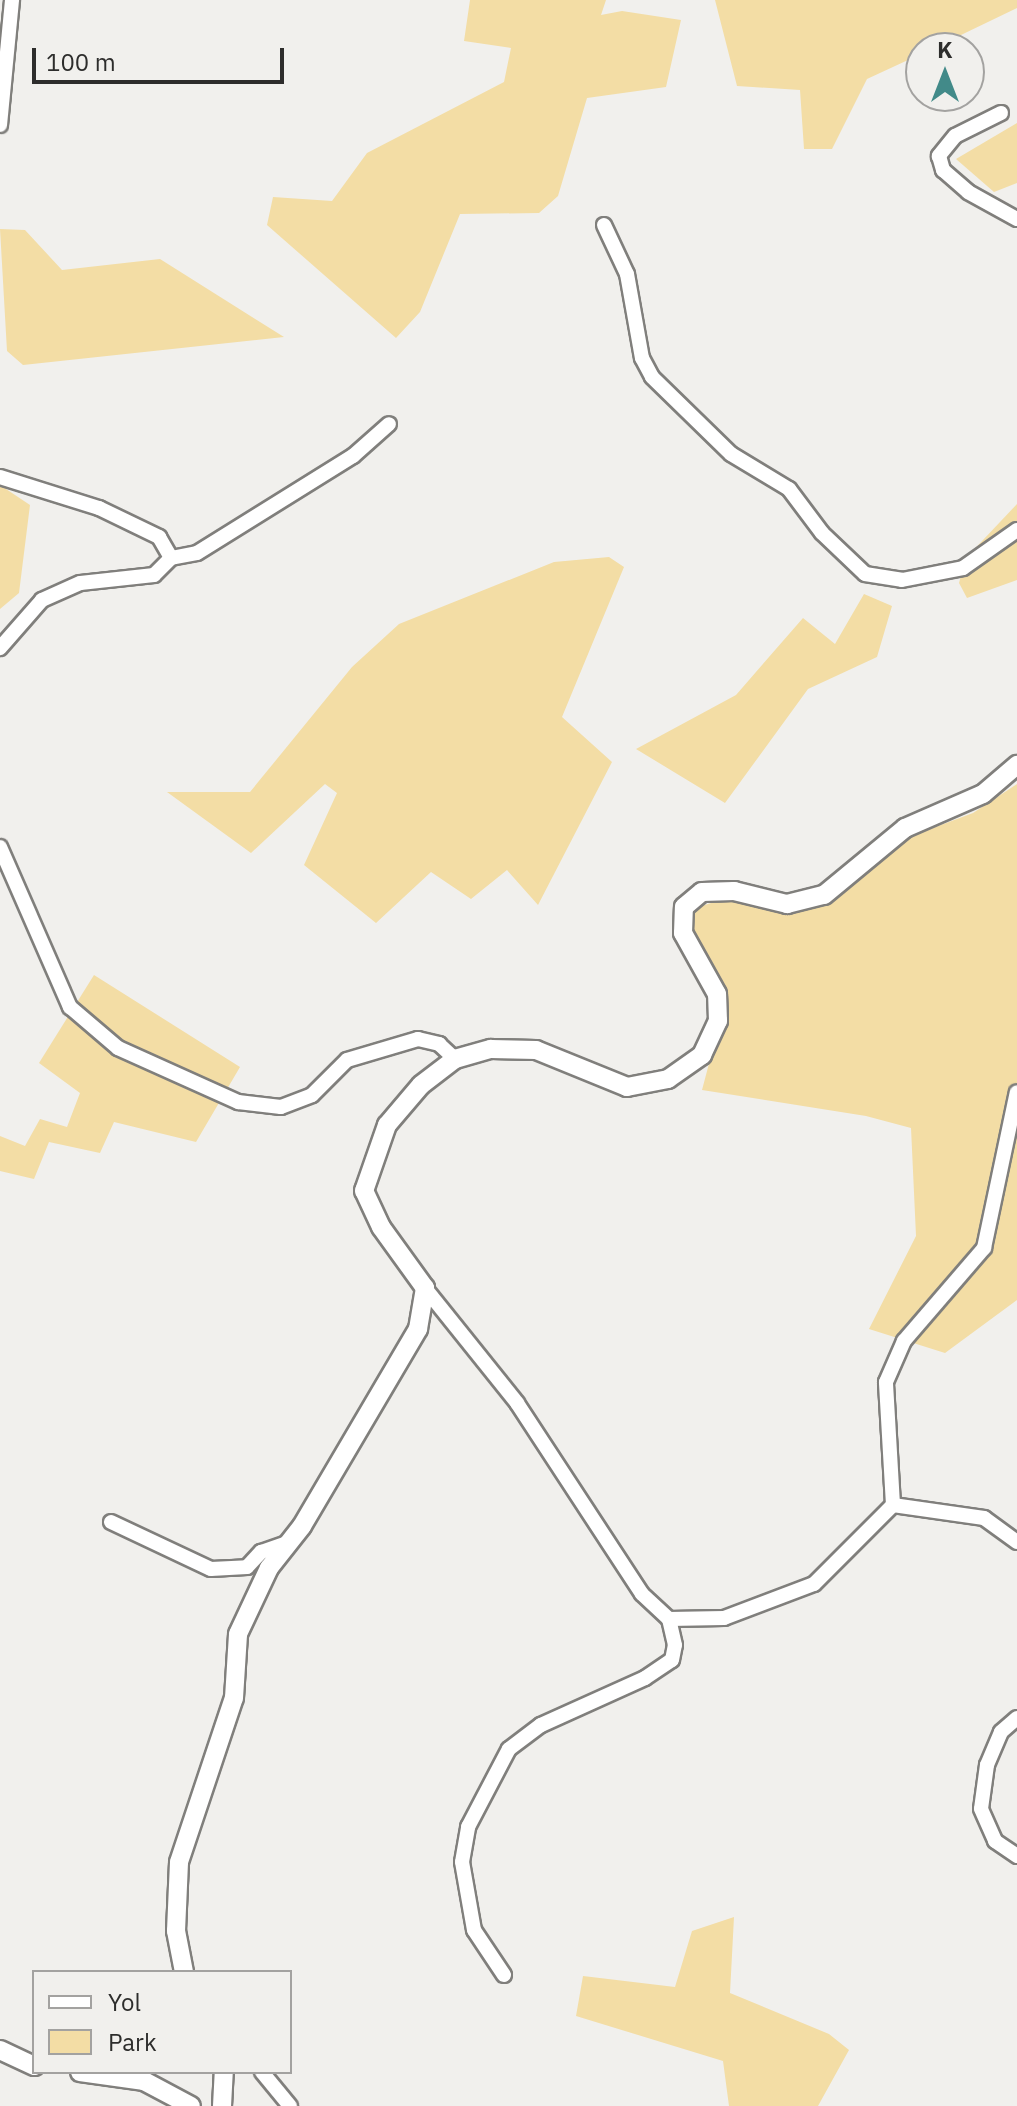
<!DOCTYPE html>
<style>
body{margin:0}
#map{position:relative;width:1017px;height:2106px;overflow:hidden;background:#f1f0ed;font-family:"IBM Plex Sans",sans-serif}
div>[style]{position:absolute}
.green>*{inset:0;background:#f3dda5}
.roads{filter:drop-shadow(2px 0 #807f7c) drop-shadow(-2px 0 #807f7c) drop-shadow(0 2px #807f7c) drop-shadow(0 -2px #807f7c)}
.minor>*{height:14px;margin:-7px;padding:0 7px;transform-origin:7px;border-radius:7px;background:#fff}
.tertiary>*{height:18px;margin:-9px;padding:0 9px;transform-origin:9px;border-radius:9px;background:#fff}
span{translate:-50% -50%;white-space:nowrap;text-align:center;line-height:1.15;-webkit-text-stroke:6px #f1f0ed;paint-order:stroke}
.legend{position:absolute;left:32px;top:1970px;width:260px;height:104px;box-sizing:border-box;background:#f1f0ed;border:2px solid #a3a2a0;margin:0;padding:10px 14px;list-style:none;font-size:24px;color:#2d2d2c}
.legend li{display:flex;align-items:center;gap:16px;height:40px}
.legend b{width:40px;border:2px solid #a3a2a0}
.north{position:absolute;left:905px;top:32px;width:80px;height:80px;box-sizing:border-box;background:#f1f0ed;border:2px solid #a3a2a0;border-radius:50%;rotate:0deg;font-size:22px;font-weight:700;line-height:32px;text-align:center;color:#2d2d2c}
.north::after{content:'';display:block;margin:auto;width:28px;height:36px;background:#428a89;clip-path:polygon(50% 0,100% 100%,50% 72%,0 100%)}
.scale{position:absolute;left:32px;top:48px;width:252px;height:36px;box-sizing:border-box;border:4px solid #2d2d2c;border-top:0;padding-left:10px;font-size:24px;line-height:28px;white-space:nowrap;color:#2d2d2c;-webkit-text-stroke:6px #f1f0ed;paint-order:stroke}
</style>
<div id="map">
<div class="green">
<div style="clip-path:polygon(470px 0,606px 0,601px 15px,622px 11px,681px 20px,666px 87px,587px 98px,558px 196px,539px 213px,460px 214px,420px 312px,396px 338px,267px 225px,273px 197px,332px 201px,367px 153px,504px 82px,511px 48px,464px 41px)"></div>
<div style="clip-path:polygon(715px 0,1017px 0,1017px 8px,934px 48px,921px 48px,921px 54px,867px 79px,832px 149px,804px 149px,800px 90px,737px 86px)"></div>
<div style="clip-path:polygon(1017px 123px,1017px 183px,994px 192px,956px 159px)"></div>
<div style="clip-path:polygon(0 229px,25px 230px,62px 270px,160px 259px,284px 337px,23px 365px,7px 351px)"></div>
<div style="clip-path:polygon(0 485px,30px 505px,19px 593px,0 609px)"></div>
<div style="clip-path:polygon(1017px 504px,1017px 580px,967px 598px,959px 583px,966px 558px)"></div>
<div style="clip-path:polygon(609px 557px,624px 567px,562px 717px,612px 762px,538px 905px,507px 870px,471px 899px,431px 872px,376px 923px,304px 865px,337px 793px,325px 784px,251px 853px,167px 792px,250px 792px,352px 667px,399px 624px,554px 562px)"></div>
<div style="clip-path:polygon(864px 594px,892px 606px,877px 657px,808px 689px,725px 803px,636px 749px,736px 695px,803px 618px,835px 644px)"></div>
<div style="clip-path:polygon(1017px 784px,1017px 1300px,945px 1353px,869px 1329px,916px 1236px,911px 1128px,866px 1116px,702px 1090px,725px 1003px,692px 934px,695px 908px,724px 899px,806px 909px,847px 890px,906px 838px,973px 813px)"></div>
<div style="clip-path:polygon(94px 975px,240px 1067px,196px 1142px,114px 1122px,100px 1153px,49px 1142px,34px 1179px,0 1171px,0 1136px,25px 1146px,40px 1119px,67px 1127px,80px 1093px,39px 1063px)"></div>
<div style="clip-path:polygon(734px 1917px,730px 1993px,829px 2034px,849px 2050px,818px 2106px,729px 2106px,723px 2061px,576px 2016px,583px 1976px,675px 1987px,692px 1931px)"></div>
</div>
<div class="roads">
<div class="minor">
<div style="left:1001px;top:113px;width:51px;rotate:153.4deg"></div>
<div style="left:955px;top:136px;width:26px;rotate:129deg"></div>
<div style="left:939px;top:156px;width:15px;rotate:74deg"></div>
<div style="left:943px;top:170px;width:33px;rotate:41deg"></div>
<div style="left:968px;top:192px;width:56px;rotate:28.9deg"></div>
<div style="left:0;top:125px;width:126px;rotate:-84.5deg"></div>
<div style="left:604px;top:225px;width:54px;rotate:64.9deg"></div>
<div style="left:627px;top:274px;width:85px;rotate:79.9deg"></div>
<div style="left:642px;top:358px;width:21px;rotate:62deg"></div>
<div style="left:652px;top:377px;width:110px;rotate:44.3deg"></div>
<div style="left:731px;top:454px;width:68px;rotate:31.1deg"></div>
<div style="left:789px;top:489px;width:55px;rotate:53.1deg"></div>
<div style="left:822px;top:533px;width:59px;rotate:43.6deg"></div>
<div style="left:865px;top:574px;width:37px;rotate:9deg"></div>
<div style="left:902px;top:580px;width:62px;rotate:-11.1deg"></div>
<div style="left:963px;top:568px;width:66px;rotate:-35.1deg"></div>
<div style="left:0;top:477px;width:104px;rotate:17.4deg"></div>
<div style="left:99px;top:508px;width:67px;rotate:25.8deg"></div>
<div style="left:159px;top:537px;width:24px;rotate:60deg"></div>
<div style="left:171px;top:558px;width:24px;rotate:135deg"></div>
<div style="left:154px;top:575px;width:74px;rotate:173.8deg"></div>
<div style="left:80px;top:583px;width:42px;rotate:155.9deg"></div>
<div style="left:42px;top:600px;width:64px;rotate:131.2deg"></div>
<div style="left:171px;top:558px;width:26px;rotate:-11deg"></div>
<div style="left:197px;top:553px;width:184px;rotate:-31.9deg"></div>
<div style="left:353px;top:456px;width:48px;rotate:-41.6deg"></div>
<div style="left:0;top:847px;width:175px;rotate:66.4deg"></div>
<div style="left:70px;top:1007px;width:63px;rotate:40.5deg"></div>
<div style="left:118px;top:1048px;width:132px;rotate:24.2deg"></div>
<div style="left:238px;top:1102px;width:43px;rotate:6.6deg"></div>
<div style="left:281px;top:1107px;width:33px;rotate:-21deg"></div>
<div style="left:312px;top:1095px;width:49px;rotate:-45deg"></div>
<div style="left:347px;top:1060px;width:74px;rotate:-16.5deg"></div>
<div style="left:418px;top:1039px;width:22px;rotate:13deg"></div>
<div style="left:439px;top:1044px;width:22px;rotate:43deg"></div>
<div style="left:425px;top:1288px;width:147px;rotate:51.3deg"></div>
<div style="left:517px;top:1403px;width:228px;rotate:56.8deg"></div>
<div style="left:642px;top:1594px;width:37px;rotate:43deg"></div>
<div style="left:669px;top:1619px;width:55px;rotate:-1deg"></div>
<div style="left:724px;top:1618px;width:96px;rotate:-20.7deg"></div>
<div style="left:814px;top:1584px;width:112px;rotate:-45deg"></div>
<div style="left:893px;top:1505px;width:123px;rotate:-93.3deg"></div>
<div style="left:886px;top:1382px;width:45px;rotate:-66.3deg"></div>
<div style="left:904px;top:1341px;width:123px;rotate:-49.3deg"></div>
<div style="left:984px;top:1248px;width:159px;rotate:-78.1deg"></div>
<div style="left:893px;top:1505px;width:92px;rotate:8.1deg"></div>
<div style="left:984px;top:1518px;width:41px;rotate:36deg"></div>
<div style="left:111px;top:1522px;width:110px;rotate:25.2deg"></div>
<div style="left:211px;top:1569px;width:36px;rotate:-3deg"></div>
<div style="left:247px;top:1567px;width:21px;rotate:-47deg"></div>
<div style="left:261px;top:1552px;width:31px;rotate:-19deg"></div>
<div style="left:1017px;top:1718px;width:21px;rotate:139deg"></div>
<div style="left:1001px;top:1732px;width:36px;rotate:113deg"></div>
<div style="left:987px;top:1765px;width:44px;rotate:97.8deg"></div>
<div style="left:981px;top:1809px;width:35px;rotate:66deg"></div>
<div style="left:995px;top:1841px;width:27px;rotate:34deg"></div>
<div style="left:504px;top:1975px;width:54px;rotate:-123.7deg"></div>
<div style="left:474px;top:1930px;width:69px;rotate:-100deg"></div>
<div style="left:462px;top:1862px;width:36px;rotate:-80deg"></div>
<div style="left:468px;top:1827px;width:88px;rotate:-62.3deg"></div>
<div style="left:509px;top:1749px;width:40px;rotate:-37deg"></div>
<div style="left:541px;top:1725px;width:114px;rotate:-24.3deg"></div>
<div style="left:645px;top:1678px;width:32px;rotate:-34deg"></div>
<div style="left:672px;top:1660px;width:15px;rotate:-79deg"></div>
<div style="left:675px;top:1645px;width:27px;rotate:-103deg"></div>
<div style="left:262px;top:2072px;width:44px;rotate:50.5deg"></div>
</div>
<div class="tertiary">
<div style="left:184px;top:1972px;width:42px;rotate:-101deg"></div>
<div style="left:176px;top:1931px;width:69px;rotate:-87.5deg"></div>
<div style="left:179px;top:1862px;width:173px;rotate:-71.5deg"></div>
<div style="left:234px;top:1698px;width:64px;rotate:-86.4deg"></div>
<div style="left:238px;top:1634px;width:73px;rotate:-64.8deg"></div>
<div style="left:269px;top:1568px;width:53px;rotate:-51.8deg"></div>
<div style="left:302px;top:1526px;width:229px;rotate:-59.5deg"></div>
<div style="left:418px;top:1329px;width:42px;rotate:-80.3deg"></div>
<div style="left:425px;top:1288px;width:75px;rotate:-125.8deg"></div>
<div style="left:381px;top:1227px;width:40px;rotate:-115deg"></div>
<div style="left:364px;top:1191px;width:70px;rotate:-70.8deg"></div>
<div style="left:387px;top:1125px;width:52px;rotate:-49.6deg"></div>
<div style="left:421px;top:1085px;width:43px;rotate:-37.4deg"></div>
<div style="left:455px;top:1059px;width:37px;rotate:-16deg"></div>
<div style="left:491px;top:1049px;width:45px;rotate:1.3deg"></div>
<div style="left:536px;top:1050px;width:98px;rotate:22.1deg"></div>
<div style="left:627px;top:1087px;width:42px;rotate:-11deg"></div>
<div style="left:668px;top:1079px;width:42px;rotate:-35.2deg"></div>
<div style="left:702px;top:1055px;width:38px;rotate:-65deg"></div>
<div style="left:718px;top:1021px;width:27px;rotate:-92deg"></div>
<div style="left:717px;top:994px;width:70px;rotate:-119.1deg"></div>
<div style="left:683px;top:933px;width:26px;rotate:-88deg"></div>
<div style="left:684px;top:907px;width:23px;rotate:-40deg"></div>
<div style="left:702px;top:892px;width:32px;rotate:-2deg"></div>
<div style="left:734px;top:891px;width:55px;rotate:13.8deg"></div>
<div style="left:787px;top:904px;width:38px;rotate:-14deg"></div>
<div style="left:824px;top:895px;width:105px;rotate:-39.6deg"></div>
<div style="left:905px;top:828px;width:85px;rotate:-23.6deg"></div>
<div style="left:983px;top:794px;width:45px;rotate:-40.5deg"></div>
<div style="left:0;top:2050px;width:38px;rotate:25deg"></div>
<div style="left:80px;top:2072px;width:65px;rotate:8deg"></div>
<div style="left:144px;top:2081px;width:53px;rotate:28deg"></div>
<div style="left:222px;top:2106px;width:34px;rotate:-87deg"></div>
</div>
</div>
<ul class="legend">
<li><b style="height:10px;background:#fff"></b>Yol</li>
<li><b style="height:22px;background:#f3dda5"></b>Park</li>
</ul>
<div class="north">K</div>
<div class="scale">100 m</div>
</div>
